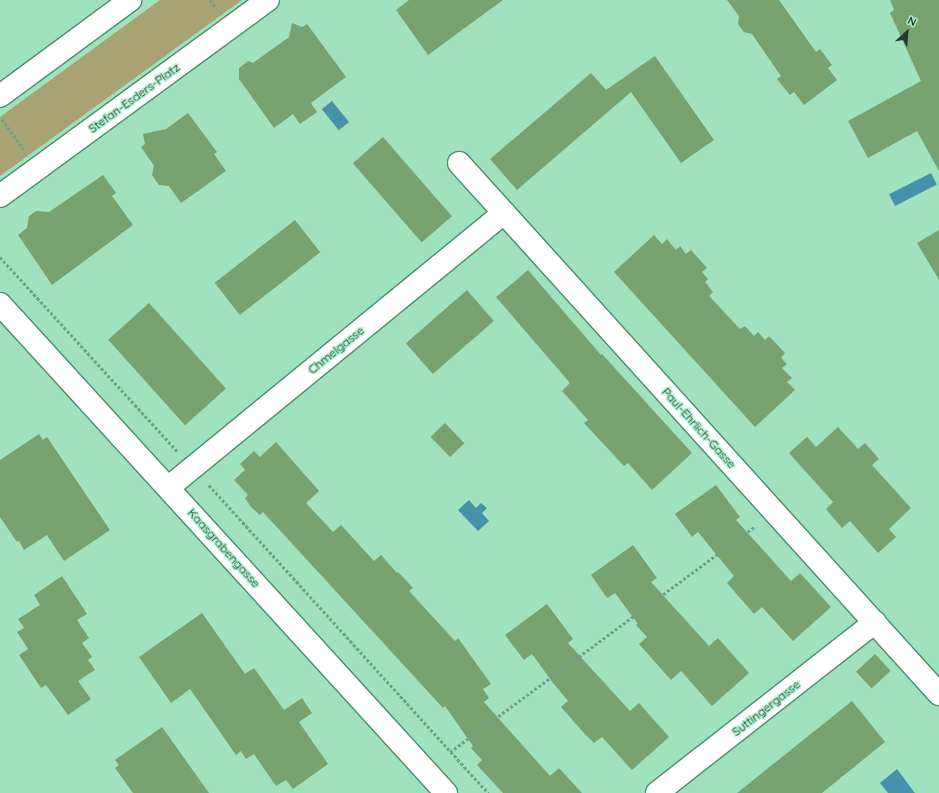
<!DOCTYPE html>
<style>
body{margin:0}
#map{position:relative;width:939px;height:793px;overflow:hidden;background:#a0e1be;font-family:Quicksand,sans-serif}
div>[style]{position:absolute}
.green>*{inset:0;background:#a9a273}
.water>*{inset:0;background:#4692aa;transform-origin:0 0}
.building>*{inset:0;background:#79a271;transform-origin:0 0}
.path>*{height:2.5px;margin-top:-1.25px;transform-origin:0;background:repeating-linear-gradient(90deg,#6fa187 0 3px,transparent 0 5px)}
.roads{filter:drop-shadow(1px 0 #4e8c6d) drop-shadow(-1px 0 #4e8c6d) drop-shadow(0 1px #4e8c6d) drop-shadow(0 -1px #4e8c6d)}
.minor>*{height:22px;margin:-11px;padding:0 11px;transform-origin:11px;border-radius:11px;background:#fff}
span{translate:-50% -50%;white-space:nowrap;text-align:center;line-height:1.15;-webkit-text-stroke:3px #adeecb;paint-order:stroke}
.street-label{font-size:12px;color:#203a2d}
.north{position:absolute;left:887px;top:12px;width:40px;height:40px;-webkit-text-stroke:3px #adeecb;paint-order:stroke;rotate:26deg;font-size:11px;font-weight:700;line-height:16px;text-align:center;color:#203a2d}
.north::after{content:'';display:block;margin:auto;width:14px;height:18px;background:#203a2d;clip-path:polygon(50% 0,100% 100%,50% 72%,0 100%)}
</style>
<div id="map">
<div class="green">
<div style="clip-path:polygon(160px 0,242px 0,0 176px,0 117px)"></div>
</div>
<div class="water">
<div style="left:332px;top:101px;width:27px;height:13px;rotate:51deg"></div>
<div style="left:931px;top:173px;width:13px;height:47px;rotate:63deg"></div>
<div style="clip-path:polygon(469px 500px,476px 508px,481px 503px,487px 508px,482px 513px,489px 521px,478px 531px,458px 510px)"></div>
<div style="clip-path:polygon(897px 769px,915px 793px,888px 793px,880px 783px)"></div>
</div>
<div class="building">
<div style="clip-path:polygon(409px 0,503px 0,428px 55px,396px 10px)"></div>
<div style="clip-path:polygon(727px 0,779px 0,816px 52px,820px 49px,832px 65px,828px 68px,837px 80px,804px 105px,794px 92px,790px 95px,777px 79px,781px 76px,752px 34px,744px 32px,738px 24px,739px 16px)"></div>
<div style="clip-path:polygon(890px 0,939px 0,939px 171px,917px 131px,868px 158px,848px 121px,921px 81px,890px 13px,894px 10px)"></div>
<div style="clip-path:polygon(292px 23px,302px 27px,307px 24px,346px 77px,311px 103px,317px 112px,300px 124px,293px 114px,274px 128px,239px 79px,239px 68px,248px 61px,253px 63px,289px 37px)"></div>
<div style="clip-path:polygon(655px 56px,714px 140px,681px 163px,631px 92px,517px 190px,490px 159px,591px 73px,606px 90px)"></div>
<div style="clip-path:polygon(188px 113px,217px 152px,214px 154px,226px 171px,181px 203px,169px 186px,159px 185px,152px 175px,154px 166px,141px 147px,145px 144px,143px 134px,166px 129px)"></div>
<div style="left:383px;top:137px;width:105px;height:40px;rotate:49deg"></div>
<div style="clip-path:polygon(103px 175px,116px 193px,112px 196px,133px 225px,52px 285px,18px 235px,27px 228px,29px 216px,36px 211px,49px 212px)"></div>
<div style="left:295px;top:220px;width:41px;height:102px;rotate:52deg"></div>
<div style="clip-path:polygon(939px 230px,939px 280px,917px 243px)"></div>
<div style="clip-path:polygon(654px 235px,662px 244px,667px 239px,676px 250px,680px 246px,686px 254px,691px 250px,707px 268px,702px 272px,708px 279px,705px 282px,713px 292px,709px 296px,740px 329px,745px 326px,754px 336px,758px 332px,765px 340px,769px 336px,785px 353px,781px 358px,787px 364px,782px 368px,792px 378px,787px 382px,795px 390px,755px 427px,614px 272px)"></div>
<div style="clip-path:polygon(528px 270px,601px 355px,602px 354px,692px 453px,652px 490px,628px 463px,624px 466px,584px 423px,588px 420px,562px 391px,570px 383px,496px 297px)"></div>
<div style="left:467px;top:290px;width:41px;height:81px;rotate:49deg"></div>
<div style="left:149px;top:303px;width:115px;height:55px;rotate:48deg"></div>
<div style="left:445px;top:423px;width:28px;height:20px;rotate:46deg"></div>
<div style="clip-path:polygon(838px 427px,858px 449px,865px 443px,879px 459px,872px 465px,911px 508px,889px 529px,896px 537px,878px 553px,850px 521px,842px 528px,826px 509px,833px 502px,789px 453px,807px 437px,816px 447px)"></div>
<div style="clip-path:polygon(39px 434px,43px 440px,47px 437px,110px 530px,64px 561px,47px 535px,24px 550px,19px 541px,17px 542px,0 517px,0 460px)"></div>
<div style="clip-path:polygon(276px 442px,319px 491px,306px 503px,333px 532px,341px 525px,374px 561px,381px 555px,397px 573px,398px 572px,413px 588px,409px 591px,455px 641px,458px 638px,491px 684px,483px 689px,489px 698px,484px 702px,550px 776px,559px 768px,582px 793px,503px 793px,477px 765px,482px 760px,471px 748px,473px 746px,445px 706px,443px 708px,263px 512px,260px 515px,251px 507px,245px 498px,248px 495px,234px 480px,245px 470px,240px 464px,254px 451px,260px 457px)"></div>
<div style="clip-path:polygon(716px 485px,740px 517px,736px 520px,791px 581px,800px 573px,831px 607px,793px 641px,762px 607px,754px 614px,727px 583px,734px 576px,698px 532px,692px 537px,675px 514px)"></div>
<div style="clip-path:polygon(633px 545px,657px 578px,651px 582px,709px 646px,718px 638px,749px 673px,712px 706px,681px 671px,671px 680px,639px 644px,647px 637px,636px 625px,638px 624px,615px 593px,607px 598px,591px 575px)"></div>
<div style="clip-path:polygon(62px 576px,87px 614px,77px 620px,89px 638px,82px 643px,92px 657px,88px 660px,95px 670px,78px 681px,91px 699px,68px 715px,46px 685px,41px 688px,19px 655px,28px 649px,17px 632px,24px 628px,18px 619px,40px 605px,34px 595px)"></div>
<div style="clip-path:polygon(547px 604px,573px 639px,568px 643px,630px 711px,639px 703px,669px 737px,632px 770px,602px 737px,594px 743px,583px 732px,561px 707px,568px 701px,553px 683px,532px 654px,524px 660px,505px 635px)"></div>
<div style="clip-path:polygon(202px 613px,245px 674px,254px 668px,284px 710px,302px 698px,312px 713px,299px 722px,328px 764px,293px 789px,286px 780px,276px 786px,254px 754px,246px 759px,241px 751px,236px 755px,190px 689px,171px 703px,139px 657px)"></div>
<div style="left:875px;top:654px;width:23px;height:26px;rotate:47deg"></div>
<div style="clip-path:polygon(852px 701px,885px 742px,822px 793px,737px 793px)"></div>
<div style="clip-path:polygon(162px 727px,209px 793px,133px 793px,115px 768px,119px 765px,115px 760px)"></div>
</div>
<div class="path">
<div style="left:210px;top:0;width:11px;rotate:52deg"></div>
<div style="left:2px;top:119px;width:37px;rotate:54deg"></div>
<div style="left:0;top:257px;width:263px;rotate:47.6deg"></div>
<div style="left:209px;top:485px;width:416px;rotate:47.8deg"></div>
<div style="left:450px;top:752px;width:380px;rotate:-36.5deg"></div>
</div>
<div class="roads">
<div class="minor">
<div style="left:0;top:96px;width:162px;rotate:-36.4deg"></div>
<div style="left:459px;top:163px;width:716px;rotate:47.89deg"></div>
<div style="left:0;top:196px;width:332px;rotate:-36.2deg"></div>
<div style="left:0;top:304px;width:662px;rotate:47.63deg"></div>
<div style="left:169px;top:487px;width:433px;rotate:-39.3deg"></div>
<div style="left:657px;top:793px;width:277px;rotate:-38.1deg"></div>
</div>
</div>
<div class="street-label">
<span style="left:134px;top:98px;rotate:-36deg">Stefan-Esders-Platz</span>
<span style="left:336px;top:350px;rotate:-39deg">Chmelgasse</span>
<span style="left:699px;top:428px;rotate:48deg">Paul-Ehrlich-Gasse</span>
<span style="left:224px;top:548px;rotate:48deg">Kaasgrabengasse</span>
<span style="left:766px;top:708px;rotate:-38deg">Suttingergasse</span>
</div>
<div class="north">N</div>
</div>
